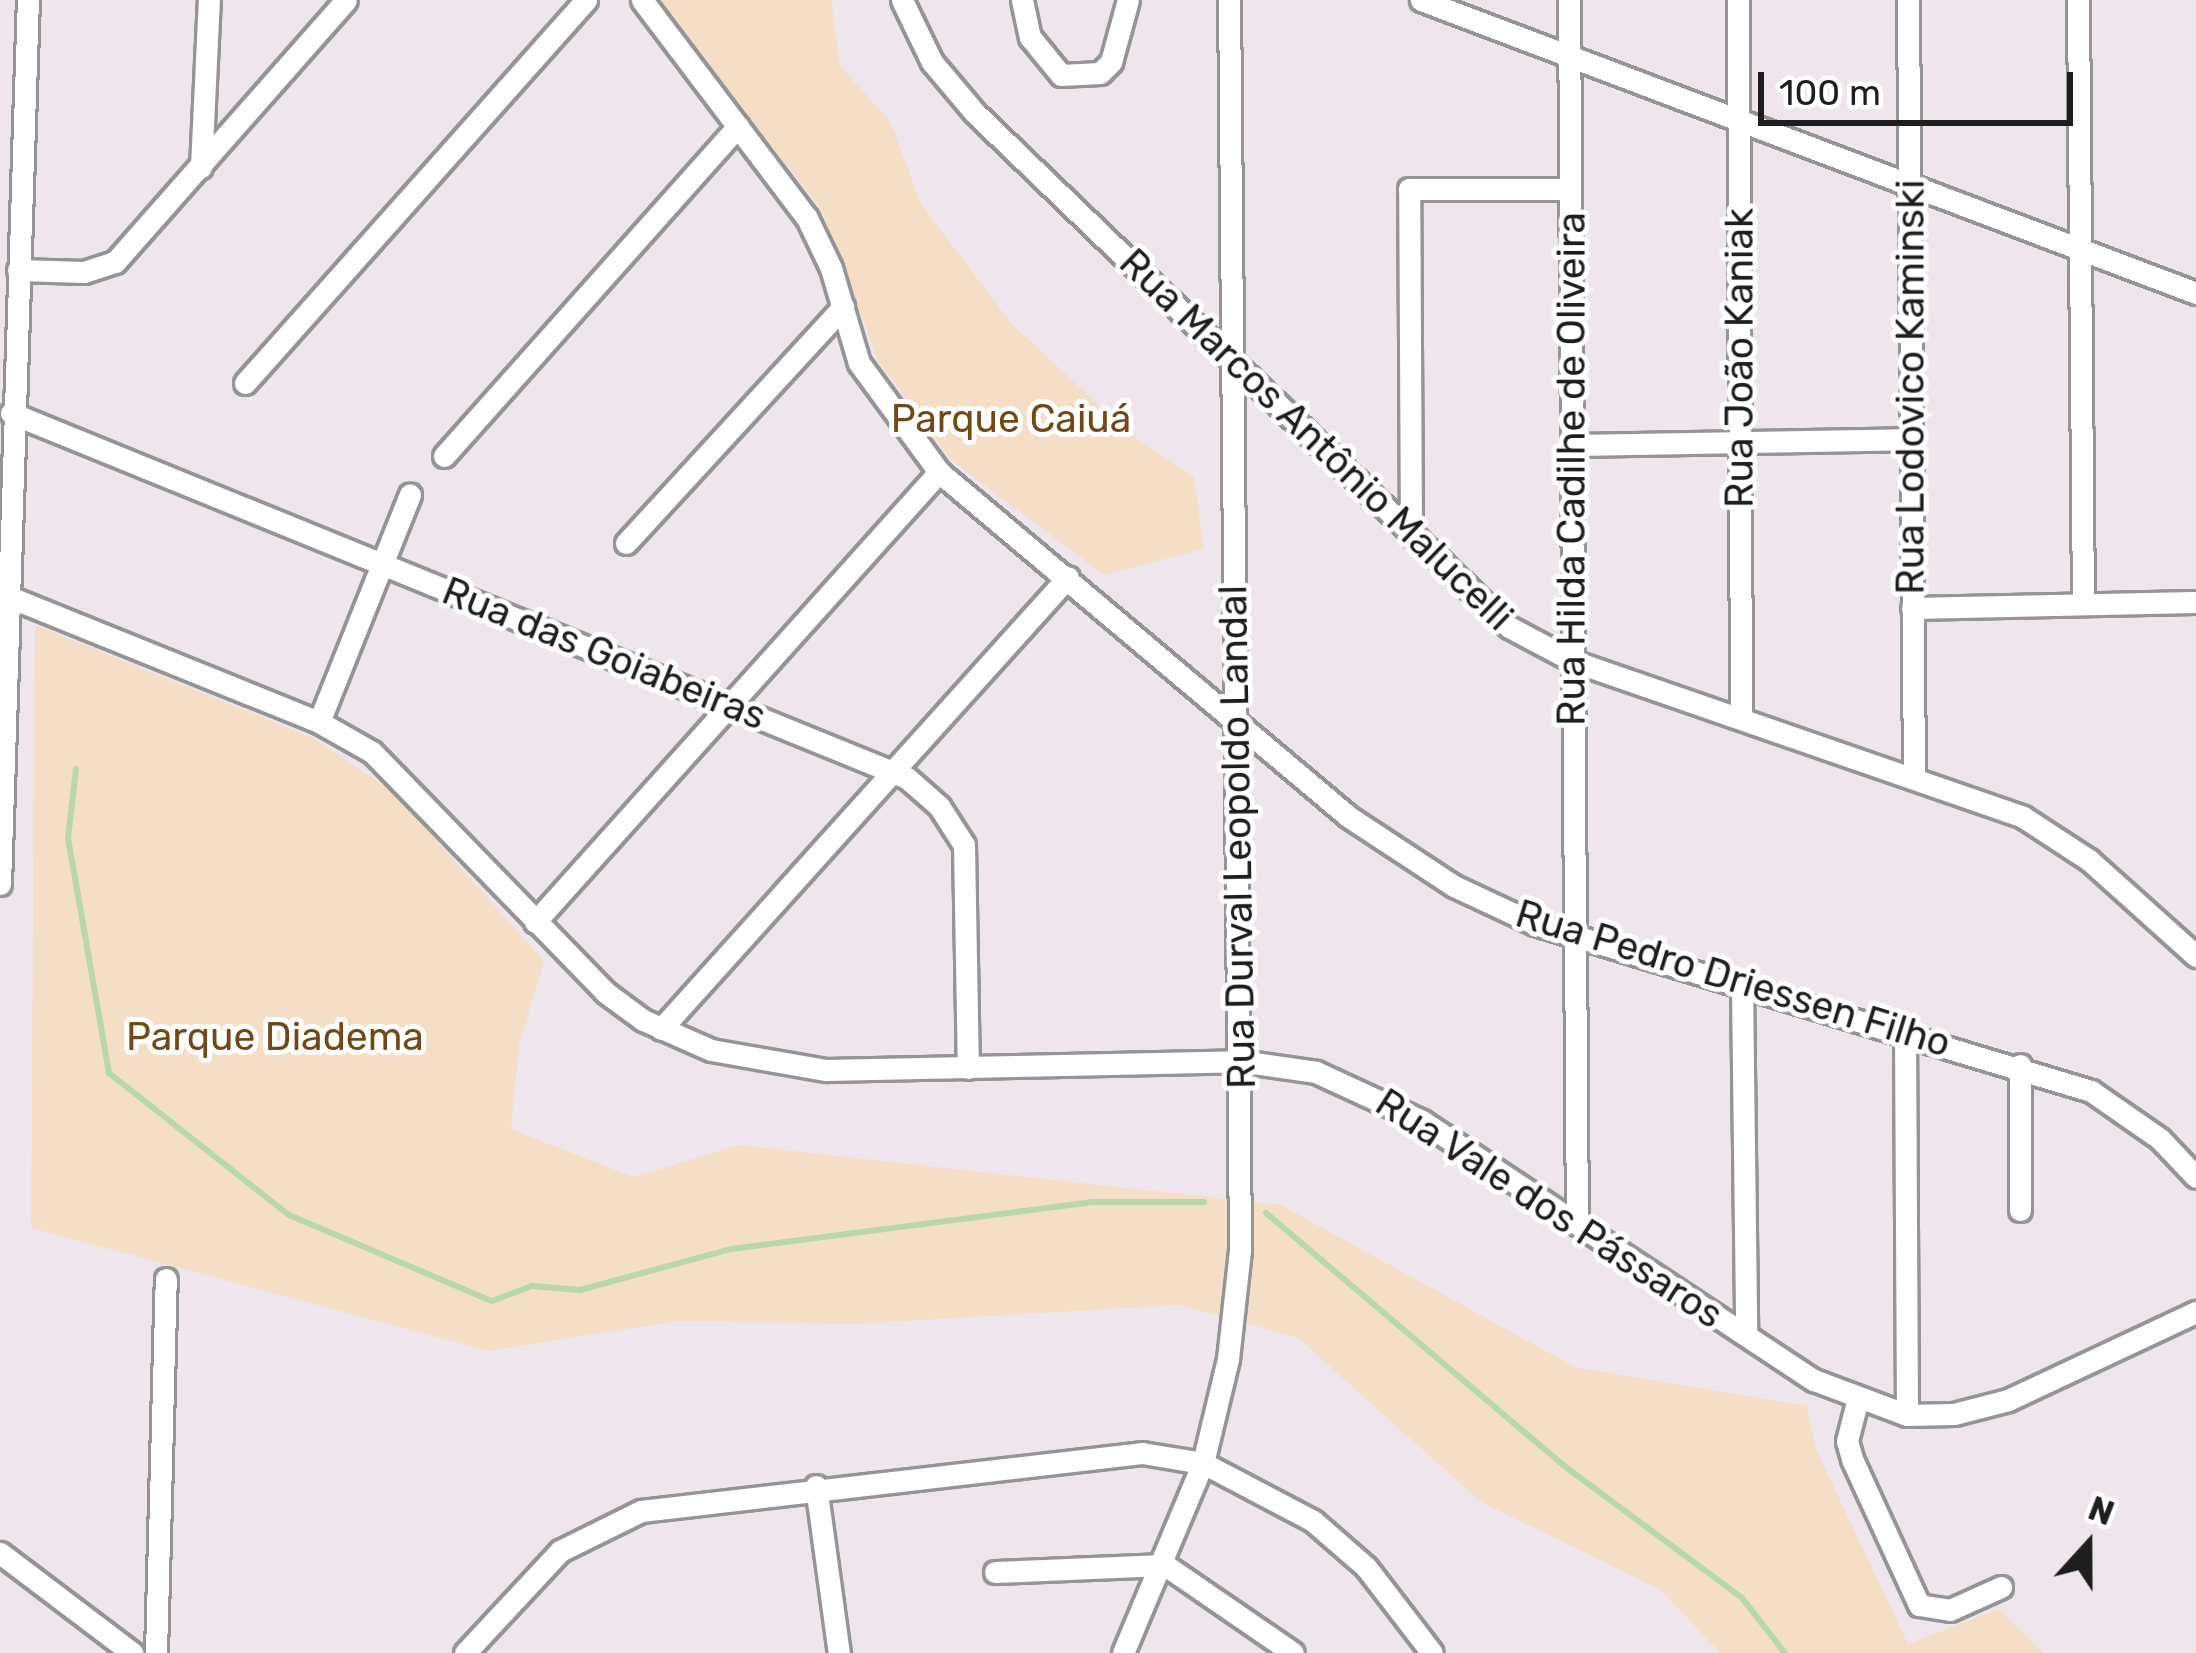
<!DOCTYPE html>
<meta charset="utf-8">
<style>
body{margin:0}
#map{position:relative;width:2196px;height:1653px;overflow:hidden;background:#eee5ed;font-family:Rubik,sans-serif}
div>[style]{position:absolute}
.park>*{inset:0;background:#f4dfc6}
.stream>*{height:6px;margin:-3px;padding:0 3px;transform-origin:3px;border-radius:3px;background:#b8d8aa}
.roads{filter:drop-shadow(3px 0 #959595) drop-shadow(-3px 0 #959595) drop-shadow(0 3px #959595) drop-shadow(0 -3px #959595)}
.minor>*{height:21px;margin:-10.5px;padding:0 10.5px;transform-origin:10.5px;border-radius:10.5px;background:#fff}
span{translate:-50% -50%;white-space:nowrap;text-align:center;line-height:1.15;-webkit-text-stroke:10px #fff;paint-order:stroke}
.street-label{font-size:39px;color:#1e1e1e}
.park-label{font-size:39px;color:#724816}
.north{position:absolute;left:2028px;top:1485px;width:120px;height:120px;-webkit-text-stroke:9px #fff;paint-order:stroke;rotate:21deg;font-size:33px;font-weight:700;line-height:48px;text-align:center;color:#1e1e1e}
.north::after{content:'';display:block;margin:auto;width:42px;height:54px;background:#1e1e1e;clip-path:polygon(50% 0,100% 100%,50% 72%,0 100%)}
.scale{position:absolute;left:1758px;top:72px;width:315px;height:54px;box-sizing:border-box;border:6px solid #1e1e1e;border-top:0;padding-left:15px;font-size:36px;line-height:42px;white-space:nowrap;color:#1e1e1e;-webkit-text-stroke:9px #fff;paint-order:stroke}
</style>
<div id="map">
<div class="park">
<div style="clip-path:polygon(659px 0,831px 0,840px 66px,890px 121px,921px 204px,1011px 323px,1131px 435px,1194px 477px,1204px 549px,1104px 575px,952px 461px,879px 362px,823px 212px)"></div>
<div style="clip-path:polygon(35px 625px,313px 738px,393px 792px,544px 961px,519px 1044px,511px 1129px,633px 1177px,739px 1145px,1281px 1205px,1575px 1367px,1807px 1406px,1815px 1447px,1908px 1644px,1999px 1609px,2044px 1653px,1720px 1653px,1661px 1590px,1481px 1502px,1298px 1338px,1180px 1305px,853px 1324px,677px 1321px,489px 1351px,31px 1228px)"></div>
</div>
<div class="stream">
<div style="left:76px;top:769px;width:69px;rotate:96.6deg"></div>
<div style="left:68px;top:838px;width:239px;rotate:80.1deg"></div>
<div style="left:109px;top:1073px;width:229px;rotate:38.3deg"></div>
<div style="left:289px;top:1215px;width:220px;rotate:23deg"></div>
<div style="left:492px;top:1301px;width:43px;rotate:-20.6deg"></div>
<div style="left:532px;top:1286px;width:48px;rotate:4.8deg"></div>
<div style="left:580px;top:1290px;width:156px;rotate:-15.2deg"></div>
<div style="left:731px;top:1249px;width:363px;rotate:-7.4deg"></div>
<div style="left:1091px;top:1202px;width:113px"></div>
<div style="left:1266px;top:1213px;width:390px;rotate:40.3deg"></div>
<div style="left:1563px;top:1465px;width:223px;rotate:36.6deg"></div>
<div style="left:1742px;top:1598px;width:70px;rotate:52deg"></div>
</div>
<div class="roads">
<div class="minor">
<div style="left:642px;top:0;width:273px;rotate:52.9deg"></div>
<div style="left:807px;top:218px;width:55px;rotate:64.4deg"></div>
<div style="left:831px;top:268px;width:99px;rotate:73.6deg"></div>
<div style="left:859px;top:363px;width:135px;rotate:53.7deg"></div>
<div style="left:939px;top:472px;width:536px;rotate:40.08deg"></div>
<div style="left:1349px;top:817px;width:126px;rotate:33.3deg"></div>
<div style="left:1454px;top:886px;width:89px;rotate:25.1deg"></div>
<div style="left:1535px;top:924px;width:581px;rotate:16.72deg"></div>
<div style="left:2091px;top:1091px;width:84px;rotate:34.8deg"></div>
<div style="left:2160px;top:1139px;width:52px;rotate:46.5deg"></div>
<div style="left:902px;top:0;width:69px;rotate:64.2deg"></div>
<div style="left:932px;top:62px;width:67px;rotate:49.9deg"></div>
<div style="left:975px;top:113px;width:741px;rotate:43.91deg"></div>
<div style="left:1509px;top:627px;width:72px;rotate:28deg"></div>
<div style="left:1573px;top:661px;width:476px;rotate:19.1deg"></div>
<div style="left:2023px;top:817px;width:79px;rotate:33.1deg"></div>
<div style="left:2089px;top:860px;width:144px;rotate:41.9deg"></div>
<div style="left:1022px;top:0;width:38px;rotate:78deg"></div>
<div style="left:1030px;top:37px;width:49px;rotate:50.8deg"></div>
<div style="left:1061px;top:75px;width:39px;rotate:-3deg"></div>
<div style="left:1100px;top:73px;width:16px;rotate:-45deg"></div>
<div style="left:1111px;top:62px;width:64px;rotate:-74.7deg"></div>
<div style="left:1421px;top:0;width:829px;rotate:20.71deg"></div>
<div style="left:1569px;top:0;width:1224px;rotate:89.63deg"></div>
<div style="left:1738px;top:0;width:717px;rotate:89.76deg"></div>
<div style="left:1908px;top:0;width:773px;rotate:89.56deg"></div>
<div style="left:2078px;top:0;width:604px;rotate:89.53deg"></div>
<div style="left:201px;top:167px;width:167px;rotate:-87.3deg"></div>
<div style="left:18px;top:270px;width:66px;rotate:1.7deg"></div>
<div style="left:84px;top:272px;width:33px;rotate:-18deg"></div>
<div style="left:115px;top:262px;width:349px;rotate:-48.6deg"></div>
<div style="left:245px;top:383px;width:513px;rotate:-48.32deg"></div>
<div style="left:11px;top:413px;width:967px;rotate:22.16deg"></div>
<div style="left:907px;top:778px;width:43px;rotate:41.2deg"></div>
<div style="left:939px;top:806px;width:46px;rotate:57.3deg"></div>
<div style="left:964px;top:845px;width:223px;rotate:89deg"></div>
<div style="left:1572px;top:445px;width:339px;rotate:-1deg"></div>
<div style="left:444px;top:456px;width:442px;rotate:-48.3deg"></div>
<div style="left:1411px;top:535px;width:346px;rotate:-90.3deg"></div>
<div style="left:1409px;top:189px;width:161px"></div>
<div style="left:626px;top:543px;width:321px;rotate:-47.4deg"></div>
<div style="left:7px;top:596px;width:336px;rotate:22deg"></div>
<div style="left:319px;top:722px;width:61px;rotate:29.5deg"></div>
<div style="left:372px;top:752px;width:334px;rotate:45.8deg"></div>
<div style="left:605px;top:992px;width:47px;rotate:36.4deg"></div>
<div style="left:643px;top:1020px;width:74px;rotate:23.8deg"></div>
<div style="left:711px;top:1050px;width:117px;rotate:9.9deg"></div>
<div style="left:826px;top:1070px;width:414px;rotate:-1.2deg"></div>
<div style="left:1240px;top:1061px;width:77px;rotate:8.2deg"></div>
<div style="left:1316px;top:1072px;width:117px;rotate:24.8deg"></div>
<div style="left:1422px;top:1121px;width:470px;rotate:33.5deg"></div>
<div style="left:1814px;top:1380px;width:99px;rotate:20.6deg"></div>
<div style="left:1907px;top:1415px;width:47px;rotate:-1.2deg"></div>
<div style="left:1954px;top:1414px;width:56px;rotate:-14.5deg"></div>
<div style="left:2008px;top:1400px;width:208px;rotate:-25.1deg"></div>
<div style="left:1912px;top:608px;width:284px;rotate:-1.2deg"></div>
<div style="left:319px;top:722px;width:245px;rotate:-68.2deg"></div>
<div style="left:0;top:884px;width:884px;rotate:-88.19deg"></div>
<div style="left:535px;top:922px;width:605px;rotate:-48.08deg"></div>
<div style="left:1742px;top:985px;width:350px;rotate:89.3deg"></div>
<div style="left:661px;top:1029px;width:608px;rotate:-48deg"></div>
<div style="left:1905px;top:1031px;width:384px;rotate:89.7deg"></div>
<div style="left:2020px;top:1210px;width:145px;rotate:-90deg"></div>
<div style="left:1857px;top:1402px;width:40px;rotate:104.4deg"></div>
<div style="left:1847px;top:1441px;width:19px;rotate:74deg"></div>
<div style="left:1852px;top:1459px;width:161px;rotate:65.3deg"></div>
<div style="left:1919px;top:1605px;width:31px;rotate:9deg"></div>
<div style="left:1950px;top:1610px;width:56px;rotate:-24.3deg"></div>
<div style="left:816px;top:1486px;width:169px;rotate:82.2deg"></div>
<div style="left:0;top:1553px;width:166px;rotate:37.1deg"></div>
<div style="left:995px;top:1572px;width:170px;rotate:-2.4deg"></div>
<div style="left:1165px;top:1565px;width:155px;rotate:34.5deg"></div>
<div style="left:156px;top:1653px;width:374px;rotate:-88.5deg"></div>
<div style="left:465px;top:1653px;width:139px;rotate:-47deg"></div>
<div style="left:560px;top:1551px;width:90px;rotate:-26.3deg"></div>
<div style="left:641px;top:1511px;width:504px;rotate:-6.6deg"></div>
<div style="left:1142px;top:1453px;width:62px;rotate:9.3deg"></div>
<div style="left:1203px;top:1463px;width:124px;rotate:27.8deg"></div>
<div style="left:1313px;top:1521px;width:70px;rotate:41deg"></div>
<div style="left:1366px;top:1567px;width:108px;rotate:52.5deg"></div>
<div style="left:1123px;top:1653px;width:206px;rotate:-67.2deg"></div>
<div style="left:1203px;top:1463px;width:107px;rotate:-76.5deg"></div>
<div style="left:1228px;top:1359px;width:109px;rotate:-83.7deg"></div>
<div style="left:1240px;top:1251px;width:1251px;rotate:-90.5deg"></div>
</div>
</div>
<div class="street-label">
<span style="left:1740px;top:358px;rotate:-90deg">Rua João Kaniak</span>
<span style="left:1911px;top:387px;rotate:-90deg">Rua Lodovico Kaminski</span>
<span style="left:1316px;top:440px;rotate:44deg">Rua Marcos Antônio Malucelli</span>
<span style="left:1572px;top:469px;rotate:-90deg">Rua Hilda Cadilhe de Oliveira</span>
<span style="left:604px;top:654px;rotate:22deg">Rua das Goiabeiras</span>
<span style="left:1238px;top:837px;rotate:-91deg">Rua Durval Leopoldo Landal</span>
<span style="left:1733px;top:979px;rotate:17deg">Rua Pedro Driessen Filho</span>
<span style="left:1549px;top:1209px;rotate:33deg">Rua Vale dos Pássaros</span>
</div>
<div class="park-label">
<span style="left:1011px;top:419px">Parque Caiuá</span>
<span style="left:275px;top:1037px">Parque Diadema</span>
</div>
<div class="north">N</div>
<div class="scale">100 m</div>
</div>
